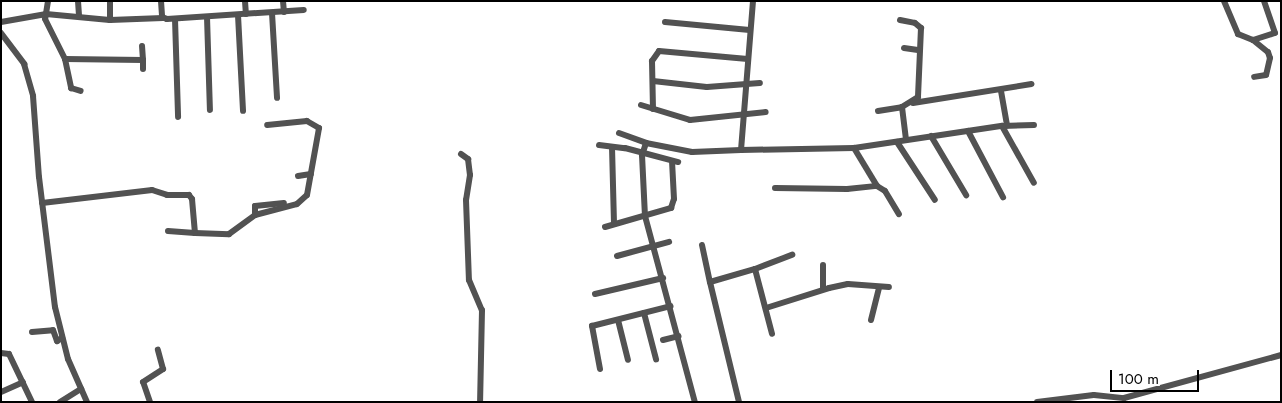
<!DOCTYPE html>
<style>
body{margin:0}
#map{position:relative;width:1282px;height:403px;overflow:hidden;background:#fff;font-family:Jost,sans-serif}
div>[style]{position:absolute}
.minor>*{height:6px;margin:-3px;padding:0 3px;transform-origin:3px;border-radius:3px;background:#525252}
span{translate:-50% -50%;white-space:nowrap;text-align:center;line-height:1.15;-webkit-text-stroke:4.5px #fff;paint-order:stroke}
.frame{position:absolute;inset:0;border:2px solid #000;pointer-events:none}
.scale{position:absolute;left:1110px;top:370px;width:89px;height:22px;box-sizing:border-box;border:2px solid #000;border-top:0;padding-left:6px;font-size:15px;line-height:18px;white-space:nowrap;color:#000;-webkit-text-stroke:4px #fff;paint-order:stroke}
</style>
<div id="map">
<div class="minor">
<div style="left:48px;top:1px;width:18px;rotate:99deg"></div>
<div style="left:45px;top:19px;width:45px;rotate:63.4deg"></div>
<div style="left:65px;top:59px;width:78px;rotate:0.7deg"></div>
<div style="left:143px;top:60px;width:14px;rotate:-94deg"></div>
<div style="left:78px;top:1px;width:16px;rotate:86deg"></div>
<div style="left:110px;top:1px;width:19px;rotate:90deg"></div>
<div style="left:161px;top:1px;width:16px;rotate:86deg"></div>
<div style="left:162px;top:17px;width:5px;rotate:22deg"></div>
<div style="left:167px;top:19px;width:137px;rotate:-3.8deg"></div>
<div style="left:245px;top:1px;width:13px;rotate:86deg"></div>
<div style="left:283px;top:1px;width:11px;rotate:85deg"></div>
<div style="left:753px;top:1px;width:149px;rotate:94.6deg"></div>
<div style="left:741px;top:150px;width:113px;rotate:-1deg"></div>
<div style="left:854px;top:148px;width:150px;rotate:-8.5deg"></div>
<div style="left:1002px;top:126px;width:32px;rotate:-2deg"></div>
<div style="left:1224px;top:1px;width:36px;rotate:67deg"></div>
<div style="left:1238px;top:34px;width:16px;rotate:22deg"></div>
<div style="left:1253px;top:40px;width:23px;rotate:-18deg"></div>
<div style="left:1275px;top:33px;width:34px;rotate:-109deg"></div>
<div style="left:272px;top:13px;width:85px;rotate:86.6deg"></div>
<div style="left:238px;top:15px;width:96px;rotate:87deg"></div>
<div style="left:207px;top:17px;width:93px;rotate:88.2deg"></div>
<div style="left:175px;top:19px;width:98px;rotate:88.2deg"></div>
<div style="left:900px;top:20px;width:15px;rotate:11deg"></div>
<div style="left:915px;top:23px;width:8px;rotate:40deg"></div>
<div style="left:921px;top:28px;width:69px;rotate:92.5deg"></div>
<div style="left:918px;top:97px;width:19px;rotate:148deg"></div>
<div style="left:1px;top:22px;width:46px;rotate:-10.1deg"></div>
<div style="left:46px;top:14px;width:64px;rotate:5.4deg"></div>
<div style="left:110px;top:20px;width:53px;rotate:-2.2deg"></div>
<div style="left:665px;top:22px;width:85px;rotate:5.4deg"></div>
<div style="left:1px;top:33px;width:39px;rotate:53deg"></div>
<div style="left:24px;top:64px;width:33px;rotate:74deg"></div>
<div style="left:33px;top:96px;width:81px;rotate:85.8deg"></div>
<div style="left:39px;top:177px;width:131px;rotate:83deg"></div>
<div style="left:55px;top:307px;width:54px;rotate:76deg"></div>
<div style="left:68px;top:359px;width:47px;rotate:66.2deg"></div>
<div style="left:1253px;top:40px;width:19px;rotate:39deg"></div>
<div style="left:1268px;top:52px;width:6px;rotate:72deg"></div>
<div style="left:1270px;top:58px;width:17px;rotate:103deg"></div>
<div style="left:1266px;top:75px;width:12px;rotate:171deg"></div>
<div style="left:904px;top:48px;width:14px;rotate:8deg"></div>
<div style="left:65px;top:59px;width:30px;rotate:78deg"></div>
<div style="left:71px;top:88px;width:10px;rotate:17deg"></div>
<div style="left:143px;top:60px;width:9px;rotate:90deg"></div>
<div style="left:653px;top:81px;width:54px;rotate:6.3deg"></div>
<div style="left:707px;top:87px;width:53px;rotate:-4.3deg"></div>
<div style="left:1001px;top:91px;width:35px;rotate:80deg"></div>
<div style="left:913px;top:103px;width:120px;rotate:-9.1deg"></div>
<div style="left:641px;top:105px;width:51px;rotate:17deg"></div>
<div style="left:690px;top:120px;width:76px;rotate:-6deg"></div>
<div style="left:653px;top:109px;width:48px;rotate:-91.2deg"></div>
<div style="left:652px;top:61px;width:12px;rotate:-55deg"></div>
<div style="left:659px;top:51px;width:89px;rotate:5.1deg"></div>
<div style="left:878px;top:111px;width:24px;rotate:-9deg"></div>
<div style="left:902px;top:107px;width:33px;rotate:83deg"></div>
<div style="left:1002px;top:126px;width:65px;rotate:60.7deg"></div>
<div style="left:968px;top:131px;width:75px;rotate:62.1deg"></div>
<div style="left:619px;top:133px;width:29px;rotate:20deg"></div>
<div style="left:646px;top:143px;width:47px;rotate:11.1deg"></div>
<div style="left:692px;top:152px;width:49px;rotate:-2.3deg"></div>
<div style="left:931px;top:136px;width:69px;rotate:59.3deg"></div>
<div style="left:897px;top:142px;width:69px;rotate:56.8deg"></div>
<div style="left:646px;top:143px;width:13px;rotate:108deg"></div>
<div style="left:642px;top:155px;width:61px;rotate:87.2deg"></div>
<div style="left:645px;top:216px;width:193px;rotate:75deg"></div>
<div style="left:599px;top:145px;width:26px;rotate:7deg"></div>
<div style="left:625px;top:148px;width:55px;rotate:14.8deg"></div>
<div style="left:612px;top:147px;width:77px;rotate:88.5deg"></div>
<div style="left:854px;top:148px;width:44px;rotate:58.8deg"></div>
<div style="left:877px;top:186px;width:9px;rotate:32deg"></div>
<div style="left:885px;top:191px;width:27px;rotate:59deg"></div>
<div style="left:461px;top:154px;width:9px;rotate:36deg"></div>
<div style="left:468px;top:159px;width:16px;rotate:83deg"></div>
<div style="left:470px;top:175px;width:25px;rotate:99deg"></div>
<div style="left:466px;top:200px;width:80px;rotate:87.9deg"></div>
<div style="left:469px;top:280px;width:33px;rotate:67deg"></div>
<div style="left:482px;top:310px;width:92px;rotate:91.2deg"></div>
<div style="left:298px;top:176px;width:13px;rotate:-9deg"></div>
<div style="left:775px;top:188px;width:72px;rotate:0.8deg"></div>
<div style="left:847px;top:189px;width:30px;rotate:-6deg"></div>
<div style="left:42px;top:203px;width:111px;rotate:-6.7deg"></div>
<div style="left:152px;top:190px;width:16px;rotate:18deg"></div>
<div style="left:167px;top:195px;width:22px"></div>
<div style="left:189px;top:195px;width:5px;rotate:53deg"></div>
<div style="left:192px;top:199px;width:34px;rotate:85deg"></div>
<div style="left:195px;top:233px;width:34px;rotate:2deg"></div>
<div style="left:229px;top:234px;width:32px;rotate:-36deg"></div>
<div style="left:255px;top:215px;width:43px;rotate:-14.7deg"></div>
<div style="left:297px;top:204px;width:13px;rotate:-42deg"></div>
<div style="left:307px;top:195px;width:68px;rotate:-79.8deg"></div>
<div style="left:319px;top:128px;width:14px;rotate:-150deg"></div>
<div style="left:307px;top:121px;width:40px;rotate:174.3deg"></div>
<div style="left:255px;top:215px;width:9px;rotate:-90deg"></div>
<div style="left:255px;top:206px;width:29px;rotate:-6deg"></div>
<div style="left:605px;top:227px;width:69px;rotate:-16.1deg"></div>
<div style="left:671px;top:208px;width:9px;rotate:-72deg"></div>
<div style="left:674px;top:199px;width:37px;rotate:-93deg"></div>
<div style="left:168px;top:231px;width:27px;rotate:4deg"></div>
<div style="left:702px;top:245px;width:38px;rotate:78deg"></div>
<div style="left:617px;top:256px;width:54px;rotate:-15.1deg"></div>
<div style="left:823px;top:265px;width:24px;rotate:90deg"></div>
<div style="left:755px;top:269px;width:40px;rotate:-21deg"></div>
<div style="left:595px;top:294px;width:70px;rotate:-13.2deg"></div>
<div style="left:766px;top:308px;width:66px;rotate:-17.6deg"></div>
<div style="left:829px;top:288px;width:19px;rotate:-12deg"></div>
<div style="left:848px;top:284px;width:41px;rotate:4.2deg"></div>
<div style="left:644px;top:313px;width:48px;rotate:75.4deg"></div>
<div style="left:618px;top:320px;width:41px;rotate:76deg"></div>
<div style="left:871px;top:320px;width:34px;rotate:-76deg"></div>
<div style="left:32px;top:332px;width:21px;rotate:-5deg"></div>
<div style="left:53px;top:330px;width:12px;rotate:70deg"></div>
<div style="left:57px;top:341px;width:6px;rotate:-31deg"></div>
<div style="left:663px;top:340px;width:16px;rotate:-14deg"></div>
<div style="left:1px;top:353px;width:8px;rotate:7deg"></div>
<div style="left:9px;top:354px;width:53px;rotate:64.4deg"></div>
<div style="left:600px;top:369px;width:44px;rotate:-100.5deg"></div>
<div style="left:592px;top:326px;width:81px;rotate:-14.2deg"></div>
<div style="left:1px;top:392px;width:24px;rotate:-24deg"></div>
<div style="left:60px;top:402px;width:25px;rotate:-32deg"></div>
<div style="left:150px;top:402px;width:21px;rotate:-109deg"></div>
<div style="left:143px;top:382px;width:24px;rotate:-33deg"></div>
<div style="left:163px;top:369px;width:20px;rotate:-105deg"></div>
<div style="left:739px;top:402px;width:123px;rotate:-103.6deg"></div>
<div style="left:710px;top:282px;width:47px;rotate:-16.1deg"></div>
<div style="left:755px;top:269px;width:67px;rotate:75.3deg"></div>
<div style="left:1037px;top:402px;width:57px;rotate:-7deg"></div>
<div style="left:1094px;top:395px;width:30px;rotate:6deg"></div>
<div style="left:1124px;top:398px;width:163px;rotate:-15.3deg"></div>
</div>
<div class="frame"></div>
<div class="scale">100 m</div>
</div>
